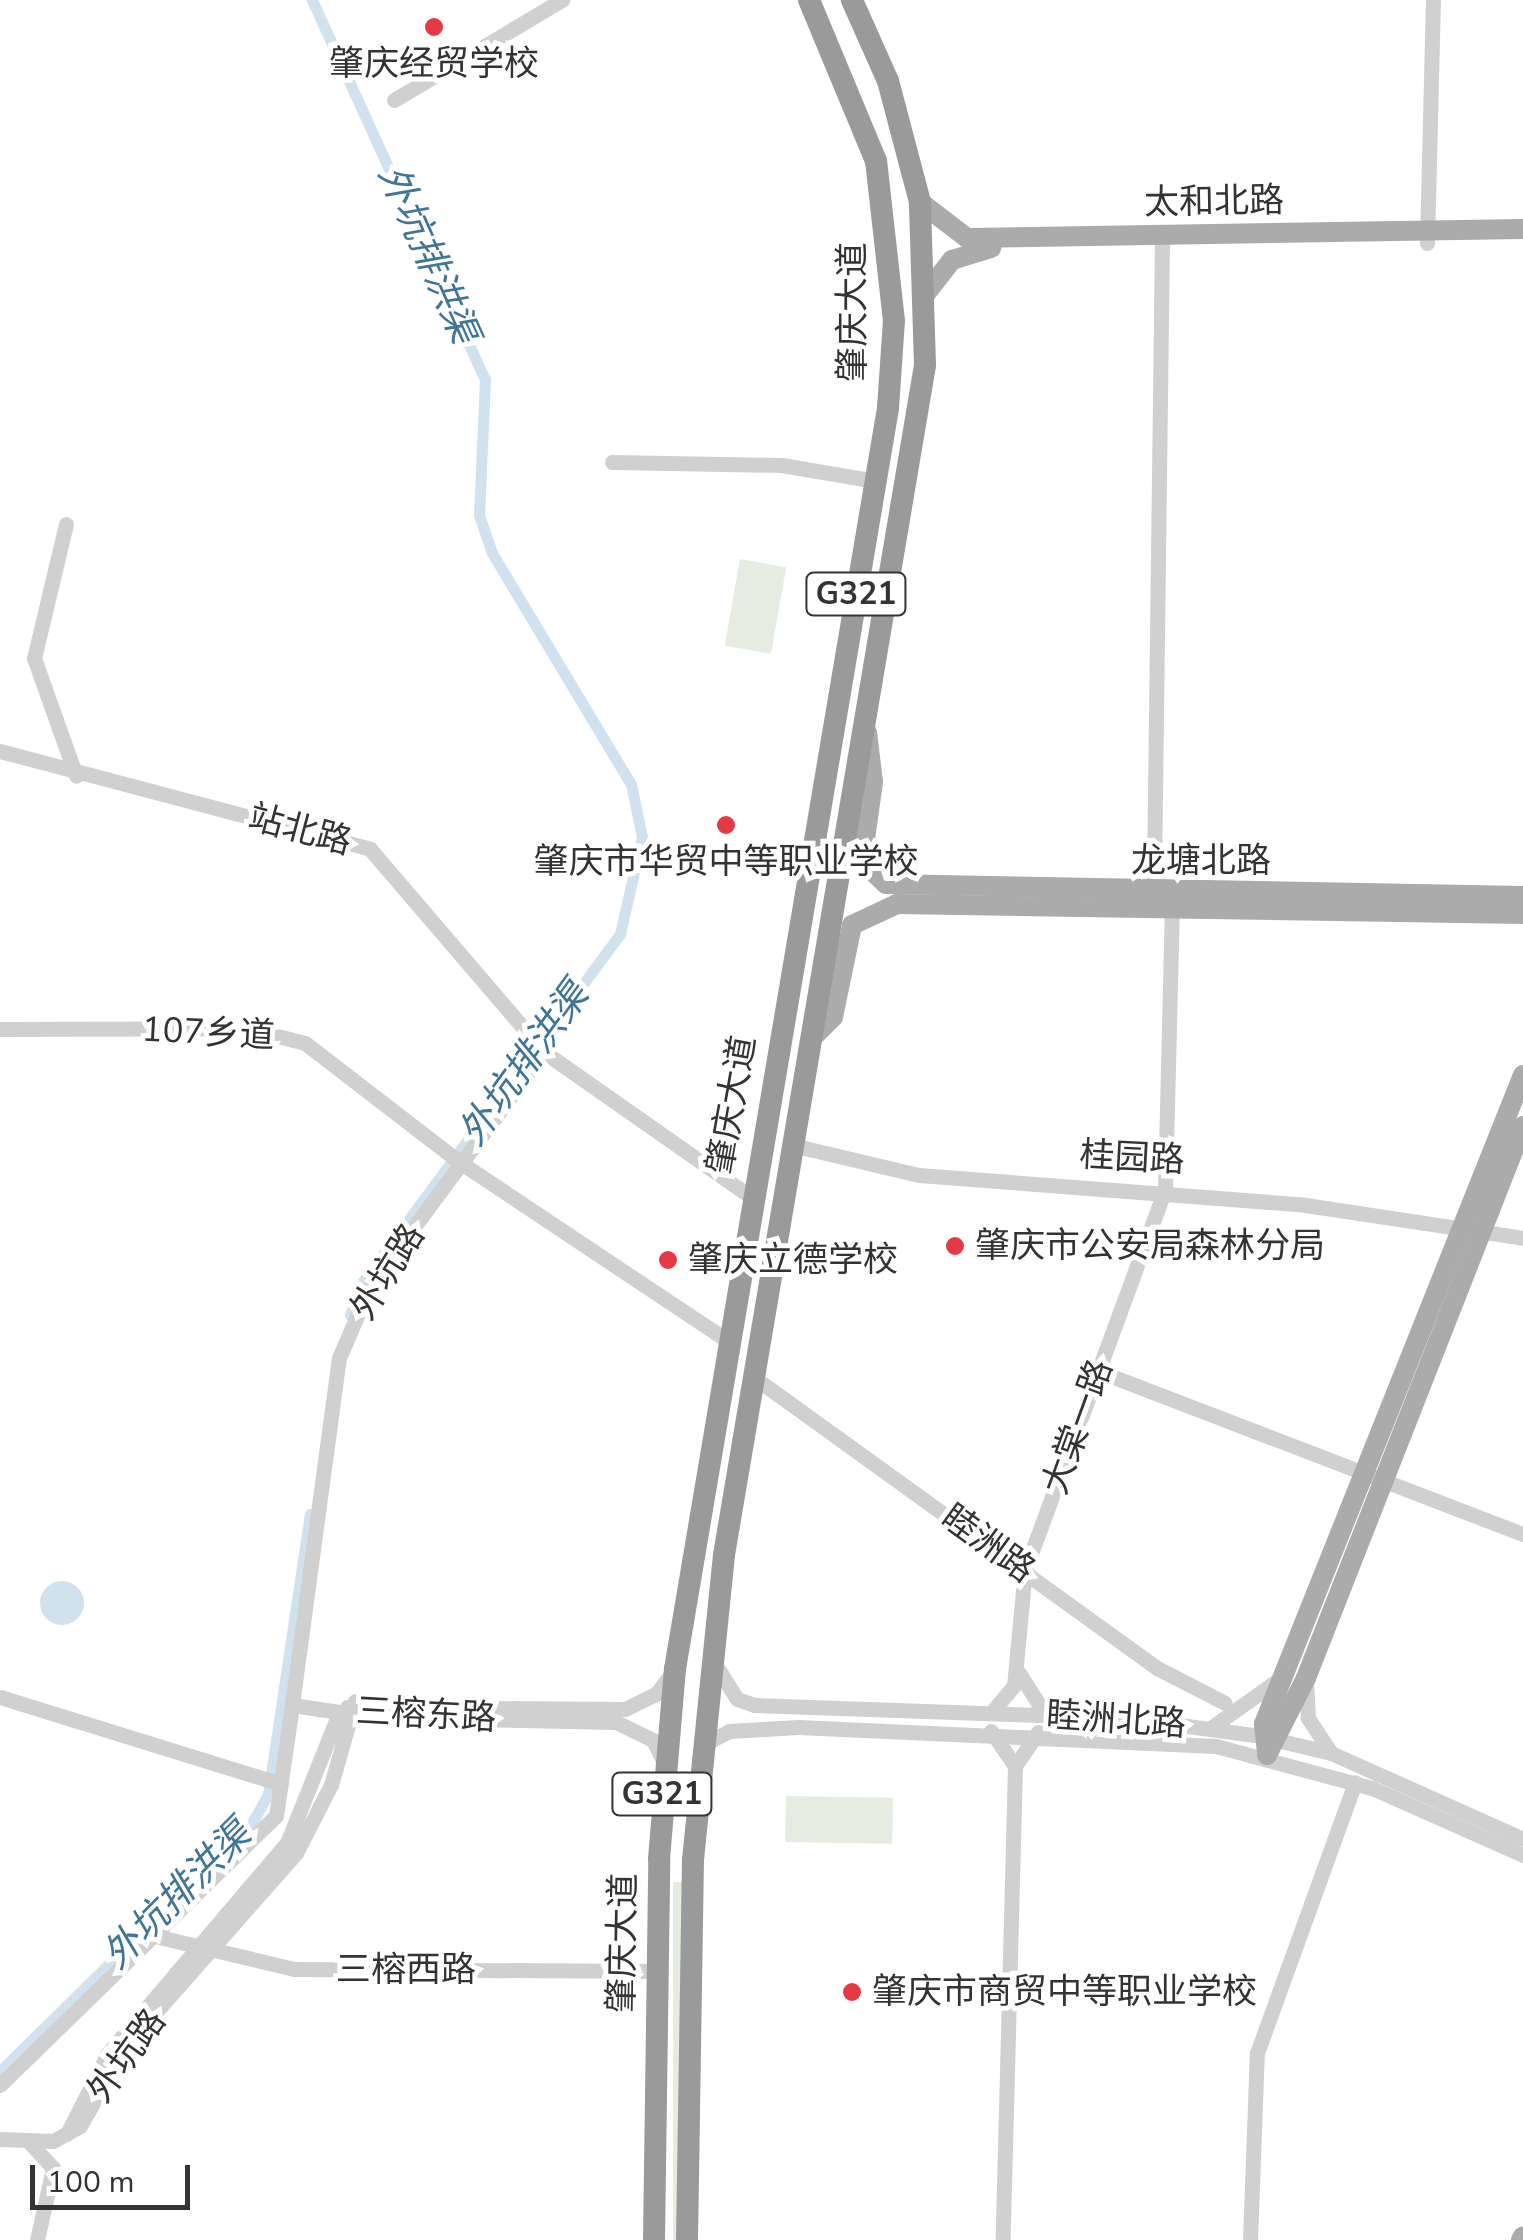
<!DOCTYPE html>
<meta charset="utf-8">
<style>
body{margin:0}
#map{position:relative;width:1523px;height:2240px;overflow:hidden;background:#fff;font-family:"Nunito Sans","Noto Sans SC",sans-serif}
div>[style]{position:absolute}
.green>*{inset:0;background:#e6ecdf;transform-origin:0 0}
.water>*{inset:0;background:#cfe2ee}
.round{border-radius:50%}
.canal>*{height:11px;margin:-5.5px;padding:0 5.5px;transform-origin:5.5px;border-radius:5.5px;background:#cfe2ee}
.minor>*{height:15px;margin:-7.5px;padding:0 7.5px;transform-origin:7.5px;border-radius:7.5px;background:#d0d0d0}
.major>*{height:20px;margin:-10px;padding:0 10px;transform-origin:10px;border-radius:10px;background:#ababab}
.highway>*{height:22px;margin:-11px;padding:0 11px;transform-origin:11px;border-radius:11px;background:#9a9a9a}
.dots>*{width:28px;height:28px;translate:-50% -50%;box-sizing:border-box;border:5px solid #fff;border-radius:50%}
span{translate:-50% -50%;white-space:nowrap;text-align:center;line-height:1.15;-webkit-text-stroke:10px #fff;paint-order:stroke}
.shield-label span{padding:2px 8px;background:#fff;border:2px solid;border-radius:8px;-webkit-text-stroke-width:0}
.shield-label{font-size:32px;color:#333;font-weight:700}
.poi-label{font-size:35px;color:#333}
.left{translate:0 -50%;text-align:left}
.street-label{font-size:35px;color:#333}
.water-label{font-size:38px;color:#3f7597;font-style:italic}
.scale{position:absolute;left:30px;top:2165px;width:160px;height:45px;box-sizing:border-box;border:5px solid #333;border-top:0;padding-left:12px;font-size:30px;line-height:35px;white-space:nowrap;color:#333;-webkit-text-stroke:8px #fff;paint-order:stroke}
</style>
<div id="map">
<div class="green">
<div style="left:740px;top:559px;width:47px;height:88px;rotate:10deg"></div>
<div style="left:786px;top:1796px;width:107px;height:46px;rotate:1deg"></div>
<div style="left:673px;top:1882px;width:15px;height:358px"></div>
</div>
<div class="water">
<div class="round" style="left:40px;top:1581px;width:44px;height:44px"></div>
</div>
<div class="canal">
<div style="left:312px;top:0;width:417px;rotate:65.5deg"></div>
<div style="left:485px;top:379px;width:136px;rotate:92.5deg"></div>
<div style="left:479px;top:515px;width:40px;rotate:71.1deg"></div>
<div style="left:492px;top:553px;width:270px;rotate:59deg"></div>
<div style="left:631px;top:784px;width:54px;rotate:78.3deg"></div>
<div style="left:642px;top:837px;width:99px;rotate:102.8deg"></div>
<div style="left:620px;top:934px;width:434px;rotate:126.5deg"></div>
<div style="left:362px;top:1283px;width:34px;rotate:111deg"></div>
<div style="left:0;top:2071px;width:354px;rotate:-44.5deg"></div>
<div style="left:252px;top:1823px;width:33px;rotate:-61deg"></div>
<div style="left:268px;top:1794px;width:283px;rotate:-81.5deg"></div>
</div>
<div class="minor">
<div style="left:394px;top:100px;width:196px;rotate:-30.8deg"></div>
<div style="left:1427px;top:243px;width:243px;rotate:-88.6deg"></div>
<div style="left:612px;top:462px;width:170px;rotate:1deg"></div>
<div style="left:782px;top:465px;width:95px;rotate:9.7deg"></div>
<div style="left:66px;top:524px;width:138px;rotate:103.4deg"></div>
<div style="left:34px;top:658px;width:125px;rotate:70.4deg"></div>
<div style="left:0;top:751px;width:383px;rotate:14.8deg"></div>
<div style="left:370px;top:849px;width:267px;rotate:49.4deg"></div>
<div style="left:544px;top:1052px;width:253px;rotate:35deg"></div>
<div style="left:0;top:1029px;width:246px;rotate:-0.2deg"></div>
<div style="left:246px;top:1028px;width:61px;rotate:14.3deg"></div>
<div style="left:305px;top:1043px;width:197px;rotate:37.6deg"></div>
<div style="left:461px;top:1163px;width:321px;rotate:33.7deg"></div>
<div style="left:796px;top:1146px;width:126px;rotate:13.3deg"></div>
<div style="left:919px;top:1175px;width:381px;rotate:4.4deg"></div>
<div style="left:1299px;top:1204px;width:227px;rotate:8.6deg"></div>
<div style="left:1098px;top:1371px;width:455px;rotate:21deg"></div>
<div style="left:755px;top:1378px;width:498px;rotate:35.8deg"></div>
<div style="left:1159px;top:1669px;width:74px;rotate:27.3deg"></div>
<div style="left:715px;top:1664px;width:41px;rotate:57.8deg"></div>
<div style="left:737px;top:1699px;width:18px;rotate:19deg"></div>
<div style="left:754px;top:1705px;width:375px;rotate:2deg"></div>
<div style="left:1129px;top:1718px;width:132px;rotate:7.8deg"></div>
<div style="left:1260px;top:1736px;width:73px;rotate:13.5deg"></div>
<div style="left:1331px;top:1753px;width:210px;rotate:24.1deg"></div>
<div style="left:1019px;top:1673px;width:49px;rotate:57.6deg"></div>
<div style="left:1306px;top:1680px;width:38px;rotate:87deg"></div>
<div style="left:1308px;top:1718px;width:42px;rotate:56.7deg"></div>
<div style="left:0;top:1697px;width:294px;rotate:17.2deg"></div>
<div style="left:292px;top:1705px;width:350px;rotate:-82.3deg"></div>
<div style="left:339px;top:1358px;width:78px;rotate:-66.7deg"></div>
<div style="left:370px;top:1286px;width:292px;rotate:-53.4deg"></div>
<div style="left:347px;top:1707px;width:278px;rotate:0.4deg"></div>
<div style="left:625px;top:1709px;width:34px;rotate:-26deg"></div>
<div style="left:656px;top:1694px;width:31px;rotate:-53deg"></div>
<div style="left:991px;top:1713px;width:35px;rotate:-50deg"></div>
<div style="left:1014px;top:1686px;width:117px;rotate:-84.6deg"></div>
<div style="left:1025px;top:1570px;width:405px;rotate:-69.8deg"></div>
<div style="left:1165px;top:1190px;width:281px;rotate:-88.6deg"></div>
<div style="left:1172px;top:909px;width:38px;rotate:-118deg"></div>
<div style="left:1154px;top:875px;width:640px;rotate:-89.28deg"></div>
<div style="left:1212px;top:1727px;width:81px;rotate:-35.5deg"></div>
<div style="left:991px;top:1731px;width:42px;rotate:55.6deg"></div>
<div style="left:1015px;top:1766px;width:474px;rotate:91.5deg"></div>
<div style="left:702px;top:1745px;width:30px;rotate:-27deg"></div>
<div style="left:729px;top:1731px;width:69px;rotate:-3.3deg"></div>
<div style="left:798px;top:1727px;width:418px;rotate:2.6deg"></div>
<div style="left:1216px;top:1746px;width:162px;rotate:15.1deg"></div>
<div style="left:1372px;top:1788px;width:165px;rotate:23.9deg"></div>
<div style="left:1015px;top:1766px;width:41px;rotate:-55.9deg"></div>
<div style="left:159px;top:1937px;width:139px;rotate:13.3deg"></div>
<div style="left:294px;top:1969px;width:364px;rotate:0.3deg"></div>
<div style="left:0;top:2085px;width:385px;rotate:-44.3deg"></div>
<div style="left:276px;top:1816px;width:112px;rotate:-81.8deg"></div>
<div style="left:292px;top:1705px;width:82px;rotate:8.4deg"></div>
<div style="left:373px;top:1717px;width:243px;rotate:1.2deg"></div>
<div style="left:616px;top:1722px;width:41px;rotate:25.9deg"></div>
<div style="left:653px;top:1740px;width:25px;rotate:64deg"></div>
<div style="left:67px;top:2134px;width:91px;rotate:-63.2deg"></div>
<div style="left:108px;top:2053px;width:276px;rotate:-49.6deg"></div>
<div style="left:287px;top:1843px;width:140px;rotate:-68.2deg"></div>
<div style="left:0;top:2139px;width:53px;rotate:2.2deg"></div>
<div style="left:53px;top:2141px;width:31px;rotate:-29deg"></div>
<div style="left:80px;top:2126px;width:91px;rotate:-60.3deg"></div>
<div style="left:125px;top:2047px;width:259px;rotate:-48.6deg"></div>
<div style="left:296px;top:1853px;width:76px;rotate:-62.8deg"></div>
<div style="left:331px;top:1785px;width:87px;rotate:-74.1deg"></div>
<div style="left:29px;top:2142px;width:35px;rotate:47deg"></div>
<div style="left:53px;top:2168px;width:74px;rotate:102.5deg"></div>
<div style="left:1250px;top:2240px;width:187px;rotate:-87.9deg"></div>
<div style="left:1257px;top:2053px;width:288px;rotate:-70.1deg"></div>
</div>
<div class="major">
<div style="left:920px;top:202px;width:59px;rotate:37.5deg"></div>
<div style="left:967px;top:238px;width:556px;rotate:-0.93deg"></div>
<div style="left:927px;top:292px;width:41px;rotate:-52deg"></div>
<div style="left:952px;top:260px;width:41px;rotate:-17.1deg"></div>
<div style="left:867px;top:732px;width:50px;rotate:83.2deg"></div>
<div style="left:873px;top:782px;width:80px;rotate:97.9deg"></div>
<div style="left:862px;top:861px;width:33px;rotate:44deg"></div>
<div style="left:886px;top:884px;width:637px;rotate:1.08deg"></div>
<div style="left:816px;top:1034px;width:24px;rotate:-45deg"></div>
<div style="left:833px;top:1017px;width:94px;rotate:-78.3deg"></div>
<div style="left:852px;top:925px;width:50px;rotate:-25deg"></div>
<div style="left:897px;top:904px;width:626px;rotate:0.92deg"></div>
<div style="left:1523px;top:1075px;width:699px;rotate:111.76deg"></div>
<div style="left:1264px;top:1724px;width:31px;rotate:84deg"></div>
<div style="left:1267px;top:1755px;width:86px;rotate:-63.1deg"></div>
<div style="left:1306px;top:1678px;width:593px;rotate:-68.54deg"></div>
<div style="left:1521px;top:2240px;width:4px;rotate:-63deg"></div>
</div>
<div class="highway">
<div style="left:654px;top:2240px;width:381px;rotate:-89.2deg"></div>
<div style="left:659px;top:1859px;width:191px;rotate:-85.2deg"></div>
<div style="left:675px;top:1669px;width:1279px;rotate:-80.41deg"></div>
<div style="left:888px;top:408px;width:87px;rotate:-86.1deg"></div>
<div style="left:894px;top:321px;width:161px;rotate:-96.4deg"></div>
<div style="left:876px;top:161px;width:174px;rotate:-112.6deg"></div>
<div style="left:687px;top:2240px;width:380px;rotate:-89.1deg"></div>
<div style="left:693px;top:1860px;width:307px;rotate:-84.2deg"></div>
<div style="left:724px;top:1555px;width:1207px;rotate:-80.41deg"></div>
<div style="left:925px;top:365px;width:163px;rotate:-91.8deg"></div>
<div style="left:920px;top:202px;width:125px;rotate:-104.8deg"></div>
<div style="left:888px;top:81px;width:89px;rotate:-114deg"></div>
</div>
<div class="dots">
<div style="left:434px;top:27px;background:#e63946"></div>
<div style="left:726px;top:825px;background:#e63946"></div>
<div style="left:955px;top:1246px;background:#e63946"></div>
<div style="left:668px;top:1260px;background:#e63946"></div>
<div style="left:852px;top:1992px;background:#e63946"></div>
</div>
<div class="shield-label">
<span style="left:856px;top:594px">G321</span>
<span style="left:662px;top:1794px">G321</span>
</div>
<div class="poi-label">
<span style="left:434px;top:64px">肇庆经贸学校</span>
<span style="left:726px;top:862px">肇庆市华贸中等职业学校</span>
<span class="left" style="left:975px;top:1246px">肇庆市公安局森林分局</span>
<span class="left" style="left:688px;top:1260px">肇庆立德学校</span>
<span class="left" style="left:872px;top:1992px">肇庆市商贸中等职业学校</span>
</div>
<div class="street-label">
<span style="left:1214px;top:202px;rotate:-1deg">太和北路</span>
<span style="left:853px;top:312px;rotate:-90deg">肇庆大道</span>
<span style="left:300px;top:830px;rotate:15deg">站北路</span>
<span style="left:1201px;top:861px">龙塘北路</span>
<span style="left:208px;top:1033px;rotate:3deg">107乡道</span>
<span style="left:732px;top:1105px;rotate:-80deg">肇庆大道</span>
<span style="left:1132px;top:1158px;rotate:3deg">桂园路</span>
<span style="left:388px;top:1272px;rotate:-58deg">外坑路</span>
<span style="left:1078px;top:1427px;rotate:-70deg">大棠一路</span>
<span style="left:988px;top:1544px;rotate:36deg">睦洲路</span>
<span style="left:426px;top:1715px;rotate:3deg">三榕东路</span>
<span style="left:1116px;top:1720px;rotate:4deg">睦洲北路</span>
<span style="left:623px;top:1943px;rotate:-89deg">肇庆大道</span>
<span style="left:406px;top:1970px">三榕西路</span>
<span style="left:127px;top:2056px;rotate:-54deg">外坑路</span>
</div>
<div class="water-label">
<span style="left:428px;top:254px;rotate:66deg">外坑排洪渠</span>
<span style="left:524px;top:1064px;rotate:-54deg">外坑排洪渠</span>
<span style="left:177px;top:1895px;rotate:-45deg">外坑排洪渠</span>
</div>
<div class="scale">100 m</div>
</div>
